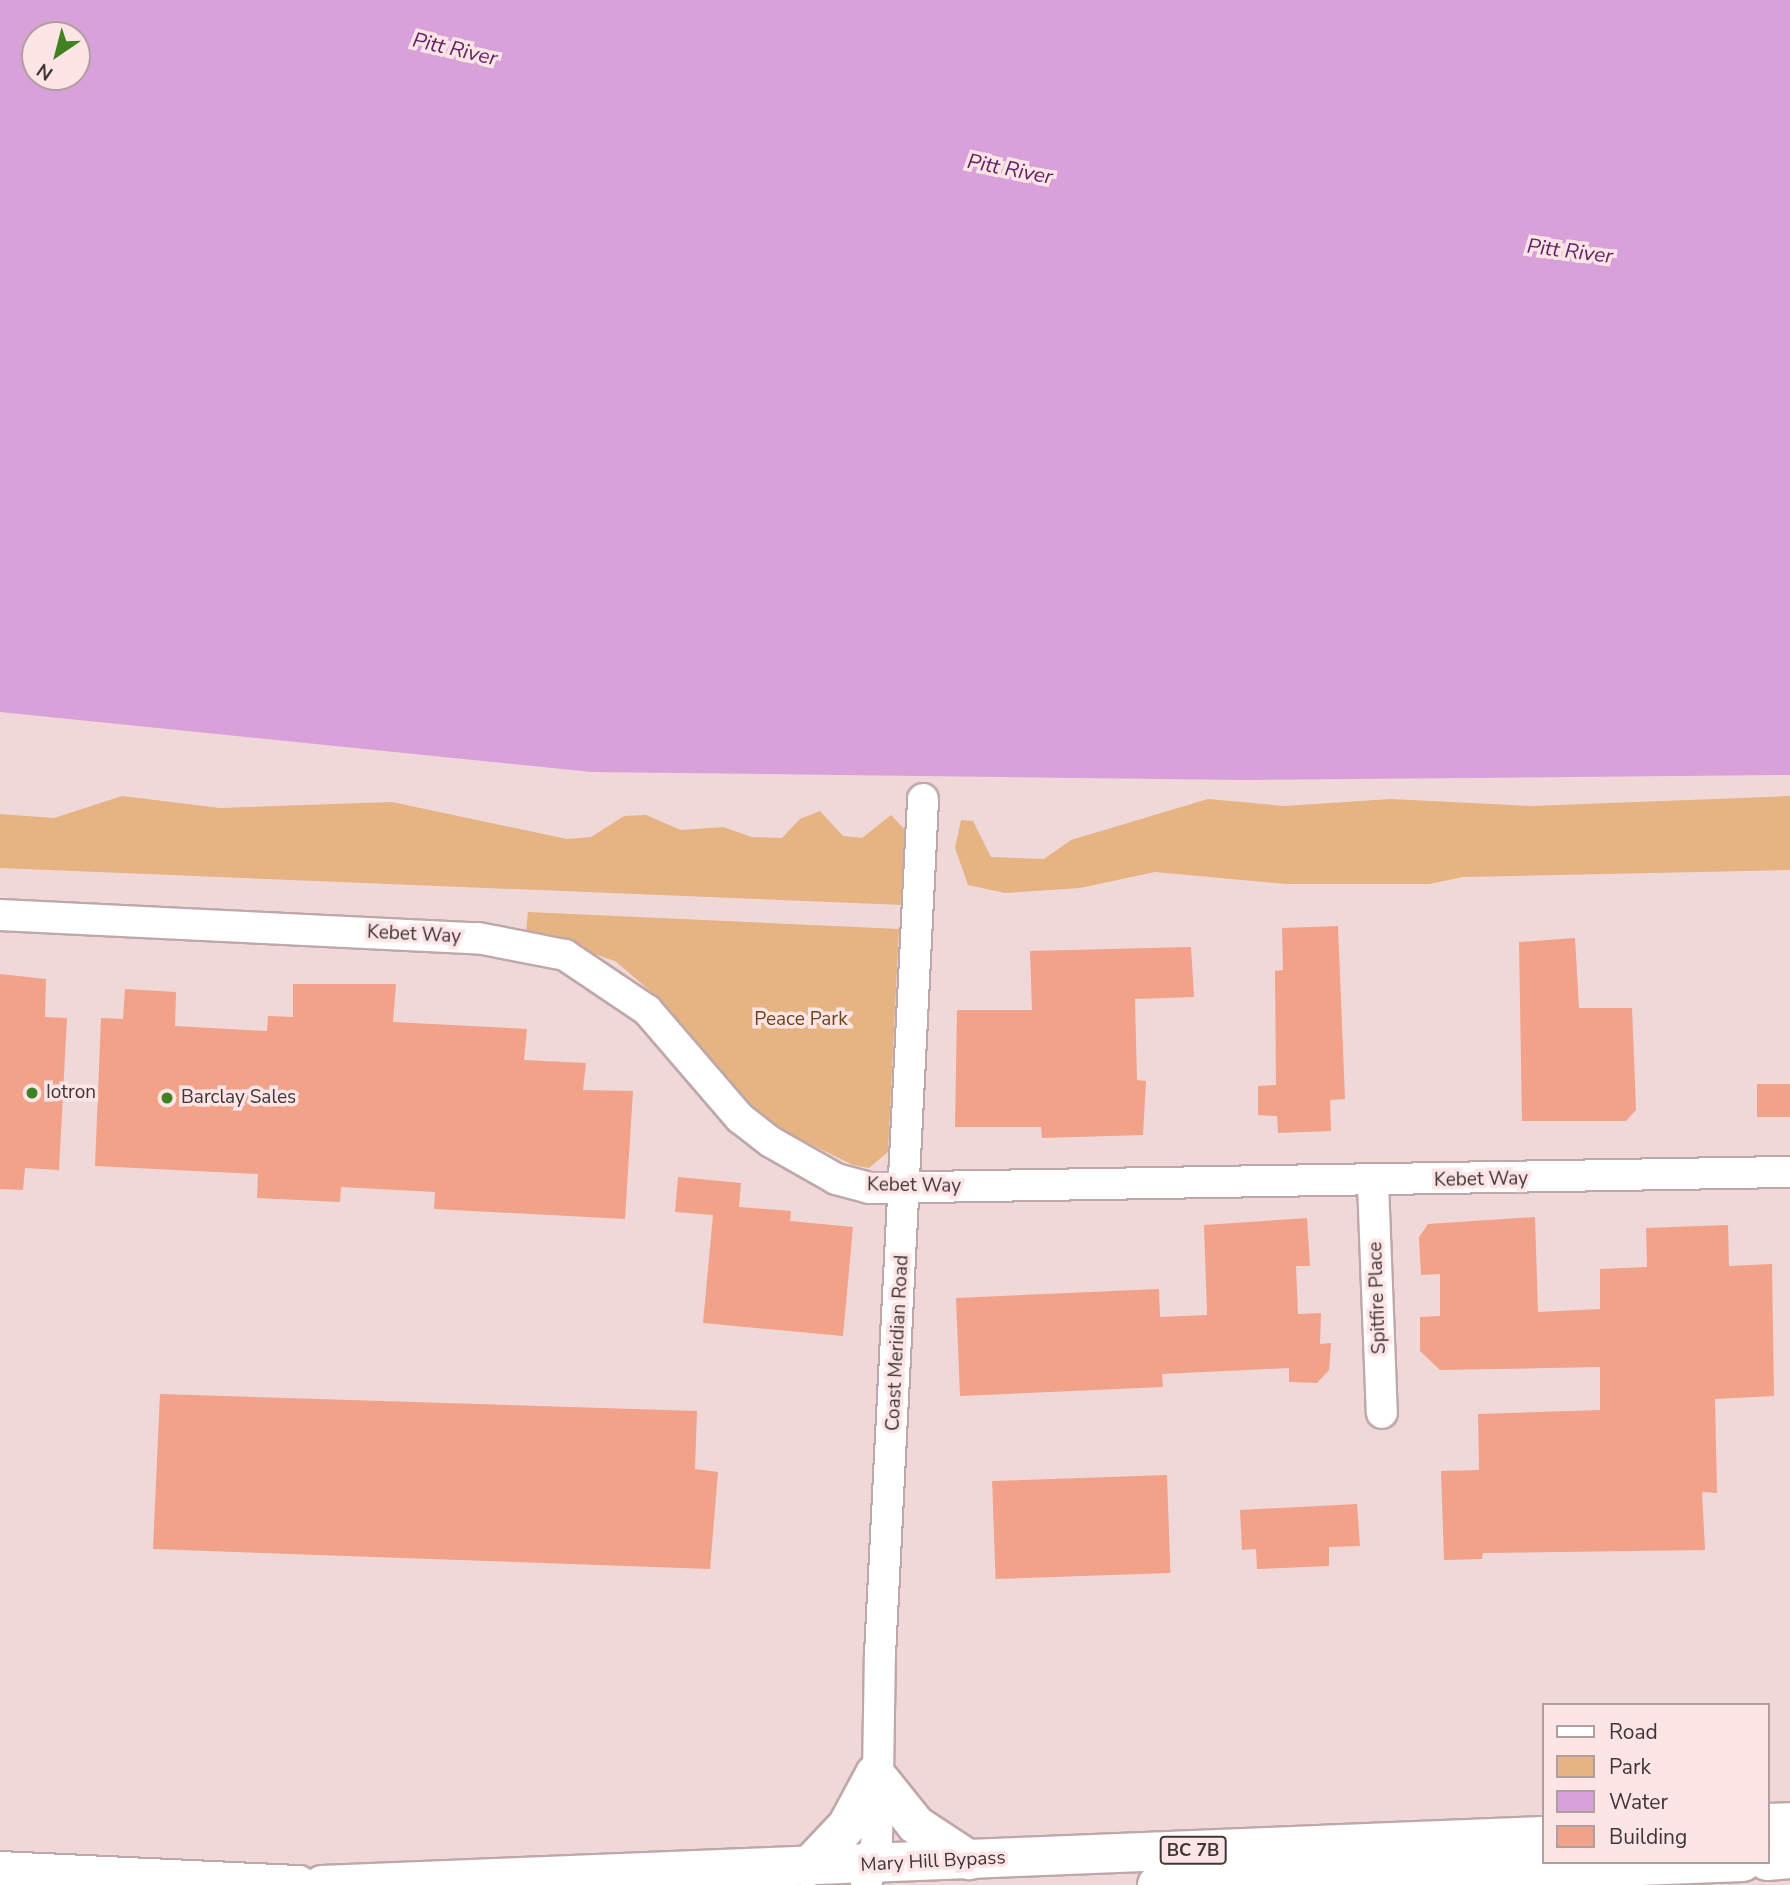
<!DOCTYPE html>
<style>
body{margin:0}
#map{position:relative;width:1790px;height:1885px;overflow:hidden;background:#f0d8d8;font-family:"Nunito Sans",sans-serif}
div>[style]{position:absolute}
.green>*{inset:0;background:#e6b383}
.water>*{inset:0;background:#d9a1da}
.building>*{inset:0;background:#f1a288;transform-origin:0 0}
.roads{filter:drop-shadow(2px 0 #bfa8a9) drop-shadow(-2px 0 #bfa8a9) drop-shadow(0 2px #bfa8a9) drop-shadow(0 -2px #bfa8a9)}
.minor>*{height:30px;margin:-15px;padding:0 15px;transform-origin:15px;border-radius:15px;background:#fff}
.highway>*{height:38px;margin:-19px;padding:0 19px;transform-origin:19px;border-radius:19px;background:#fff}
.dots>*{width:19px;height:19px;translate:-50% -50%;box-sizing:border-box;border:4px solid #fde5e6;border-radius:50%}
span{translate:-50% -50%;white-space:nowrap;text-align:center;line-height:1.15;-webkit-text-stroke:7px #fde5e6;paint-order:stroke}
.shield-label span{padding:2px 5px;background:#fde5e6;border:2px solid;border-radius:5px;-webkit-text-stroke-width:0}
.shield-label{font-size:18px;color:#403637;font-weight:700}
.street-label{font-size:19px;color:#403637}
.park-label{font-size:19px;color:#6c441a}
.poi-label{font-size:19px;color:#403637}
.left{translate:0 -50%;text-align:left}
.water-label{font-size:21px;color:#642367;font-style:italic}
.legend{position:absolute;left:1542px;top:1703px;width:228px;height:161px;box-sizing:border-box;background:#fde5e6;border:2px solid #b19fa0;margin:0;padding:9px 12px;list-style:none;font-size:21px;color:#403637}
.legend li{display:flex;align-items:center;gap:14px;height:35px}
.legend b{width:35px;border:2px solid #b19fa0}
.north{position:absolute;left:21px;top:21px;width:70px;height:70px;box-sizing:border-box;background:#fde5e6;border:2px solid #b19fa0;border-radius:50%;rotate:215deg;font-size:19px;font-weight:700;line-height:28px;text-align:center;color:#403637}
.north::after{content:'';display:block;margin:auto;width:24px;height:32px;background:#408223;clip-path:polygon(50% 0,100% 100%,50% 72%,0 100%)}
</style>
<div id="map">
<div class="green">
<div style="clip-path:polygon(122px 796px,220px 808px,392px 802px,567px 839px,591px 837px,624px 816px,646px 815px,681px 830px,723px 827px,752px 837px,782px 838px,800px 819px,820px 811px,843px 836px,862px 838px,891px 815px,909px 834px,903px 905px,0 868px,0 814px,54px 818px)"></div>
<div style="clip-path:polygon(1790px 796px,1790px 870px,1463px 877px,1429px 884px,1286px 884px,1155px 872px,1080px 888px,1005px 893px,968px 885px,955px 848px,961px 820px,973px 821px,991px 857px,1044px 859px,1071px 840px,1208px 799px,1285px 806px,1391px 799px,1532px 806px)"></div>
<div style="clip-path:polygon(528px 912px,899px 929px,888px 1152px,869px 1168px,853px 1165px,781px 1130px,750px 1106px,655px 995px,615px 961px,526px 931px)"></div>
</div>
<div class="water">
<div style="clip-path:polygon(evenodd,0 0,1790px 0,1790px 775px,1244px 780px,592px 772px,0 712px,0 0,35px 35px,77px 35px,77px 77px,35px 77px,35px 35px)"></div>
</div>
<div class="building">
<div style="clip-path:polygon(1338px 926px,1345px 1099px,1330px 1100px,1331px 1131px,1278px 1133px,1277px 1116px,1258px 1115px,1258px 1086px,1276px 1085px,1275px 971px,1283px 970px,1282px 928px)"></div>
<div style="clip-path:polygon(1575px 938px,1579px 1008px,1632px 1008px,1636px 1110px,1626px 1121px,1522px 1121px,1519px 942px)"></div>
<div style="clip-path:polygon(1191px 947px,1194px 997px,1135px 999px,1137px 1080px,1146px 1081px,1143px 1135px,1042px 1138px,1041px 1127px,955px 1127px,957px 1010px,1032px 1010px,1030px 951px)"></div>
<div style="clip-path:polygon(0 974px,46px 979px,45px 1017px,67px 1018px,59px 1170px,25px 1168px,23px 1190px,0 1189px)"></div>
<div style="clip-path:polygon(293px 984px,396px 984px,393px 1022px,527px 1029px,524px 1060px,586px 1063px,583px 1090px,633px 1091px,625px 1219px,434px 1209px,435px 1192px,341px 1187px,340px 1202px,257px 1198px,258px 1174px,95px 1166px,101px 1018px,123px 1019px,125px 989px,176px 992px,175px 1026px,267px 1031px,268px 1016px,293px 1017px)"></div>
<div style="left:1790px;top:1084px;width:33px;height:33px;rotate:90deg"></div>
<div style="clip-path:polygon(678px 1177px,741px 1183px,739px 1207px,791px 1211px,790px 1221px,853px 1227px,843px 1336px,703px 1323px,713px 1215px,675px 1212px)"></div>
<div style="clip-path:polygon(1535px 1217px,1538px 1312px,1600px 1309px,1600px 1269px,1647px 1267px,1646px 1228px,1728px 1225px,1729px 1266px,1772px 1264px,1774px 1396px,1715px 1399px,1717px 1493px,1702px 1492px,1705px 1550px,1483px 1553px,1482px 1559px,1444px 1560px,1441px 1471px,1479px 1470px,1478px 1414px,1600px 1410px,1600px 1367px,1440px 1370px,1420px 1351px,1420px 1317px,1440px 1316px,1440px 1274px,1421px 1275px,1419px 1237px,1428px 1224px)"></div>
<div style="clip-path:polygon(1307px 1218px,1310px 1266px,1296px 1266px,1298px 1314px,1321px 1313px,1320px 1344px,1331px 1343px,1329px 1370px,1317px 1383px,1289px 1382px,1289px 1368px,1162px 1374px,1163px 1387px,960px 1396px,956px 1298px,1159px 1289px,1160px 1317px,1207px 1315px,1204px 1225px)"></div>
<div style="clip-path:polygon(160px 1394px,697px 1411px,695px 1469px,718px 1472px,710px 1569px,153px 1549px)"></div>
<div style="left:1167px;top:1475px;width:98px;height:175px;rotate:88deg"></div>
<div style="clip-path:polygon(1357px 1504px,1360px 1546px,1329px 1547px,1329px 1566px,1257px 1569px,1256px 1549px,1242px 1550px,1240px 1510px)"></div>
</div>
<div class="roads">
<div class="minor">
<div style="left:0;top:915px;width:479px;rotate:2.8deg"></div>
<div style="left:478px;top:938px;width:89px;rotate:11.1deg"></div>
<div style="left:565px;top:955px;width:99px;rotate:33.9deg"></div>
<div style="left:647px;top:1010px;width:143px;rotate:49.3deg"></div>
<div style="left:740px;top:1118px;width:39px;rotate:38deg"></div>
<div style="left:771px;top:1142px;width:75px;rotate:29.6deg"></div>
<div style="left:836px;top:1179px;width:34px;rotate:15deg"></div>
<div style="left:869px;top:1188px;width:921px;rotate:-1deg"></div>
<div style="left:1373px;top:1183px;width:230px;rotate:87.8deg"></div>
<div style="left:866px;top:1885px;width:46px;rotate:-76.3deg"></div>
<div style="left:877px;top:1840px;width:185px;rotate:-89.1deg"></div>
<div style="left:880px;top:1655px;width:857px;rotate:-87.12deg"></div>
</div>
<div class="highway">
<div style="left:1767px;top:1823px;width:23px;rotate:-2deg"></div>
<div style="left:1767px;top:1861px;width:23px;rotate:-5deg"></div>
<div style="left:808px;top:1867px;width:57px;rotate:-46.4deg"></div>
<div style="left:847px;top:1826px;width:59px;rotate:-61.7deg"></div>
<div style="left:875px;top:1774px;width:65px;rotate:51.2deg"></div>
<div style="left:916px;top:1825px;width:64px;rotate:33.4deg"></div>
<div style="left:0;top:1871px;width:299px;rotate:2.7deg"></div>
<div style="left:322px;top:1885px;width:1222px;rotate:-2.3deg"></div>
<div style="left:1157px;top:1885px;width:586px;rotate:-2.25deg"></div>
</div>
</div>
<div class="dots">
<div style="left:32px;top:1093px;background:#408223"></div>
<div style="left:167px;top:1098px;background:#408223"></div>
</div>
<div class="shield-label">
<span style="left:1193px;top:1850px">BC 7B</span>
</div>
<div class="street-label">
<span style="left:414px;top:935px;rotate:3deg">Kebet Way</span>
<span style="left:1481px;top:1180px;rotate:-1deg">Kebet Way</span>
<span style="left:914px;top:1186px;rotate:1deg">Kebet Way</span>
<span style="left:1378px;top:1298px;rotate:-92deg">Spitfire Place</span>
<span style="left:898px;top:1343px;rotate:-87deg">Coast Meridian Road</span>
<span style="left:933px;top:1862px;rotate:-3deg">Mary Hill Bypass</span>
</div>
<div class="park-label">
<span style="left:801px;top:1020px">Peace Park</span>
</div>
<div class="poi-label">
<span class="left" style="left:46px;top:1093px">Iotron</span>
<span class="left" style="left:181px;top:1098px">Barclay Sales</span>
</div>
<div class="water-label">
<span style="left:455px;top:49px;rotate:13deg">Pitt River</span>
<span style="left:1010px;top:169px;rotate:11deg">Pitt River</span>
<span style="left:1570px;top:251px;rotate:7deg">Pitt River</span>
</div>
<ul class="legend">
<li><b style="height:9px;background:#fff"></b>Road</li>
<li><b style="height:19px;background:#e6b383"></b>Park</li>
<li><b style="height:19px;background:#d9a1da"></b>Water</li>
<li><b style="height:19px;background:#f1a288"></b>Building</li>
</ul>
<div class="north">N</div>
</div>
